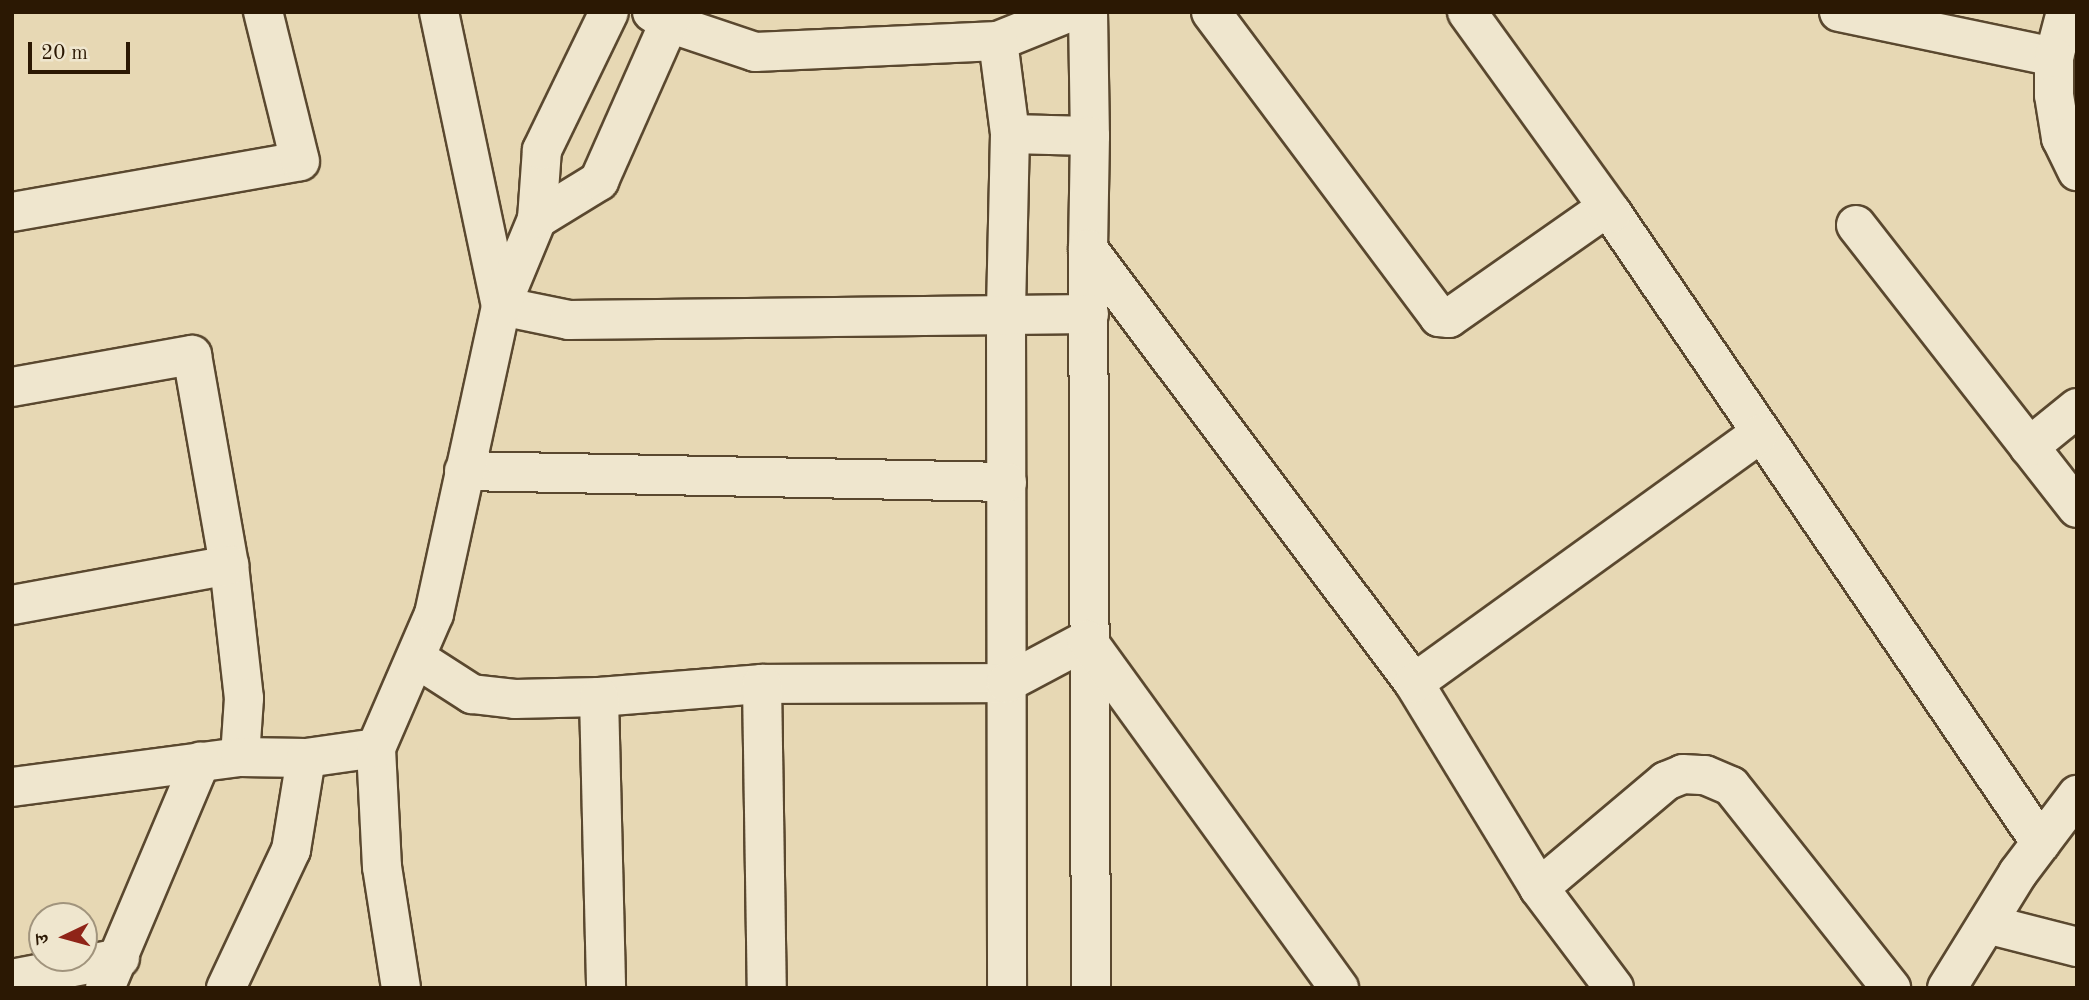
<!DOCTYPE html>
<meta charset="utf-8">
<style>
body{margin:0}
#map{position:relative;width:2089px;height:1000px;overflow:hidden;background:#e7d8b4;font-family:"Old Standard TT","Noto Serif Devanagari",serif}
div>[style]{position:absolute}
.roads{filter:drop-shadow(2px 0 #5a482f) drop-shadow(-2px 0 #5a482f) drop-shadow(0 2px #5a482f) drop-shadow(0 -2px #5a482f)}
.minor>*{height:38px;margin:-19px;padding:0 19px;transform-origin:19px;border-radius:19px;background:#efe6ce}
span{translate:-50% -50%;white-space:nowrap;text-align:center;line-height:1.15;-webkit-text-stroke:6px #efe6ce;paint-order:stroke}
.frame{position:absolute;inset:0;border:14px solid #2b1803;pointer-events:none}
.north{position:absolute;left:28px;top:902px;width:70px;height:70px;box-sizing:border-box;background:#efe6ce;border:2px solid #a1947d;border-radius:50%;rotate:265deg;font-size:19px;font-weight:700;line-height:28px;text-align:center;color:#2b1803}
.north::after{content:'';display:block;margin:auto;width:24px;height:32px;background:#8f2418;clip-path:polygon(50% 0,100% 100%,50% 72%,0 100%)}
.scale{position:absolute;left:28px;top:42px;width:102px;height:32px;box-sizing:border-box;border:4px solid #2b1803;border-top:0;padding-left:9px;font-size:21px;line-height:24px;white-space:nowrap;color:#2b1803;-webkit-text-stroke:5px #efe6ce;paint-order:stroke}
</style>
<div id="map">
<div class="roads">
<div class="minor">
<div style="left:439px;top:12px;width:300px;rotate:78.1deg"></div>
<div style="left:652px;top:12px;width:20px;rotate:33deg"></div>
<div style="left:669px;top:23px;width:91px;rotate:18.6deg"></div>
<div style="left:755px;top:52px;width:243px;rotate:-2.6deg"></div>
<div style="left:998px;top:41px;width:78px;rotate:-21.9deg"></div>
<div style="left:1088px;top:12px;width:124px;rotate:89.1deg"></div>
<div style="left:1211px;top:12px;width:381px;rotate:53.2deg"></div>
<div style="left:1439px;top:317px;width:10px;rotate:6deg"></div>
<div style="left:1449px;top:318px;width:187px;rotate:-35deg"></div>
<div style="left:1602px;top:211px;width:10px;rotate:11deg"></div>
<div style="left:1612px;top:213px;width:762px;rotate:55.75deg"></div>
<div style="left:1467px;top:12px;width:248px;rotate:54.2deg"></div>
<div style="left:1839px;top:12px;width:220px;rotate:11.8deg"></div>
<div style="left:2066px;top:12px;width:47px;rotate:104.9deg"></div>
<div style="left:2054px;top:57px;width:38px;rotate:90deg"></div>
<div style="left:2054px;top:95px;width:44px;rotate:80.8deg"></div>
<div style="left:2061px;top:138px;width:37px;rotate:64deg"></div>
<div style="left:998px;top:41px;width:94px;rotate:82.6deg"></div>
<div style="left:1010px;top:134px;width:180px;rotate:91.3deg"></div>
<div style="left:1006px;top:314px;width:674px;rotate:89.91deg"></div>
<div style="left:1010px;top:134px;width:80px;rotate:1.4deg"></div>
<div style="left:1090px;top:136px;width:113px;rotate:91deg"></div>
<div style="left:1088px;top:249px;width:543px;rotate:53.09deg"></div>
<div style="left:1414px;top:683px;width:240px;rotate:58.6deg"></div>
<div style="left:1539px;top:888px;width:125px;rotate:53.1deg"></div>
<div style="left:12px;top:212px;width:292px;rotate:-10deg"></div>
<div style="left:300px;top:161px;width:154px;rotate:-103.9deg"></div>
<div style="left:537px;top:219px;width:73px;rotate:-31.5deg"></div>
<div style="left:599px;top:181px;width:185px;rotate:-66.1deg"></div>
<div style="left:1856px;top:225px;width:359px;rotate:52deg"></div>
<div style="left:1088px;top:249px;width:739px;rotate:89.77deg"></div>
<div style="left:501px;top:306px;width:69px;rotate:11.6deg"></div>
<div style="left:569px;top:320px;width:520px;rotate:-0.66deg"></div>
<div style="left:12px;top:387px;width:183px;rotate:-10.1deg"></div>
<div style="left:192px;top:355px;width:213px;rotate:80deg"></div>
<div style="left:229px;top:565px;width:134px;rotate:83.6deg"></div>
<div style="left:244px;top:698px;width:59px;rotate:93.9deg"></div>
<div style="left:2029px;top:447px;width:62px;rotate:-39.1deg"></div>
<div style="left:464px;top:471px;width:543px;rotate:1.16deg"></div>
<div style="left:12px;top:605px;width:221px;rotate:-10.4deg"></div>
<div style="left:416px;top:658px;width:67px;rotate:32.7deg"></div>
<div style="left:472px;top:694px;width:43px;rotate:6.6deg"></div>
<div style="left:515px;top:699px;width:84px;rotate:-1.4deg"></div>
<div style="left:599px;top:697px;width:164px;rotate:-4.6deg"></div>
<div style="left:762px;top:684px;width:244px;rotate:-0.2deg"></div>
<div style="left:1006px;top:683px;width:92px;rotate:-28deg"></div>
<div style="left:1087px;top:640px;width:430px;rotate:54.1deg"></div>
<div style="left:1414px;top:683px;width:425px;rotate:-35.8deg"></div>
<div style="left:762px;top:684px;width:304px;rotate:89.1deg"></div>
<div style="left:599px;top:697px;width:291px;rotate:88.6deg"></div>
<div style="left:12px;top:787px;width:230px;rotate:-7.5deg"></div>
<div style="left:240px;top:757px;width:66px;rotate:0.9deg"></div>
<div style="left:306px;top:758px;width:71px;rotate:-8.1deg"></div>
<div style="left:1539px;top:888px;width:166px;rotate:-40.1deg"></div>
<div style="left:1666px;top:781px;width:18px;rotate:-22deg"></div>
<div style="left:1683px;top:774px;width:22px;rotate:3deg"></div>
<div style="left:1705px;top:775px;width:28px;rotate:23deg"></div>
<div style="left:1731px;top:786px;width:258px;rotate:51.6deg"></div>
<div style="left:1987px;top:924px;width:93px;rotate:14.3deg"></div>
<div style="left:12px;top:979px;width:110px;rotate:-11deg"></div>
<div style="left:105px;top:988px;width:246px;rotate:-67.1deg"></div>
<div style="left:226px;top:988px;width:153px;rotate:-64.8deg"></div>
<div style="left:291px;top:850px;width:93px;rotate:-80.7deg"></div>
<div style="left:401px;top:988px;width:122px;rotate:-98.9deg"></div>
<div style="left:382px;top:867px;width:119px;rotate:-92.9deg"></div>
<div style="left:376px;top:748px;width:146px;rotate:-66.6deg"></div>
<div style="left:434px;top:614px;width:315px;rotate:-77.7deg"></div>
<div style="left:501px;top:306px;width:94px;rotate:-67.5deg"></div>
<div style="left:537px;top:219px;width:69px;rotate:-85.9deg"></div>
<div style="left:542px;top:150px;width:153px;rotate:-64.1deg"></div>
<div style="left:1947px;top:988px;width:135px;rotate:-58.3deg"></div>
<div style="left:2018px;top:873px;width:98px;rotate:-52.9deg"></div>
</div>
</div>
<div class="frame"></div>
<div class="north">उ</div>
<div class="scale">20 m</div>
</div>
